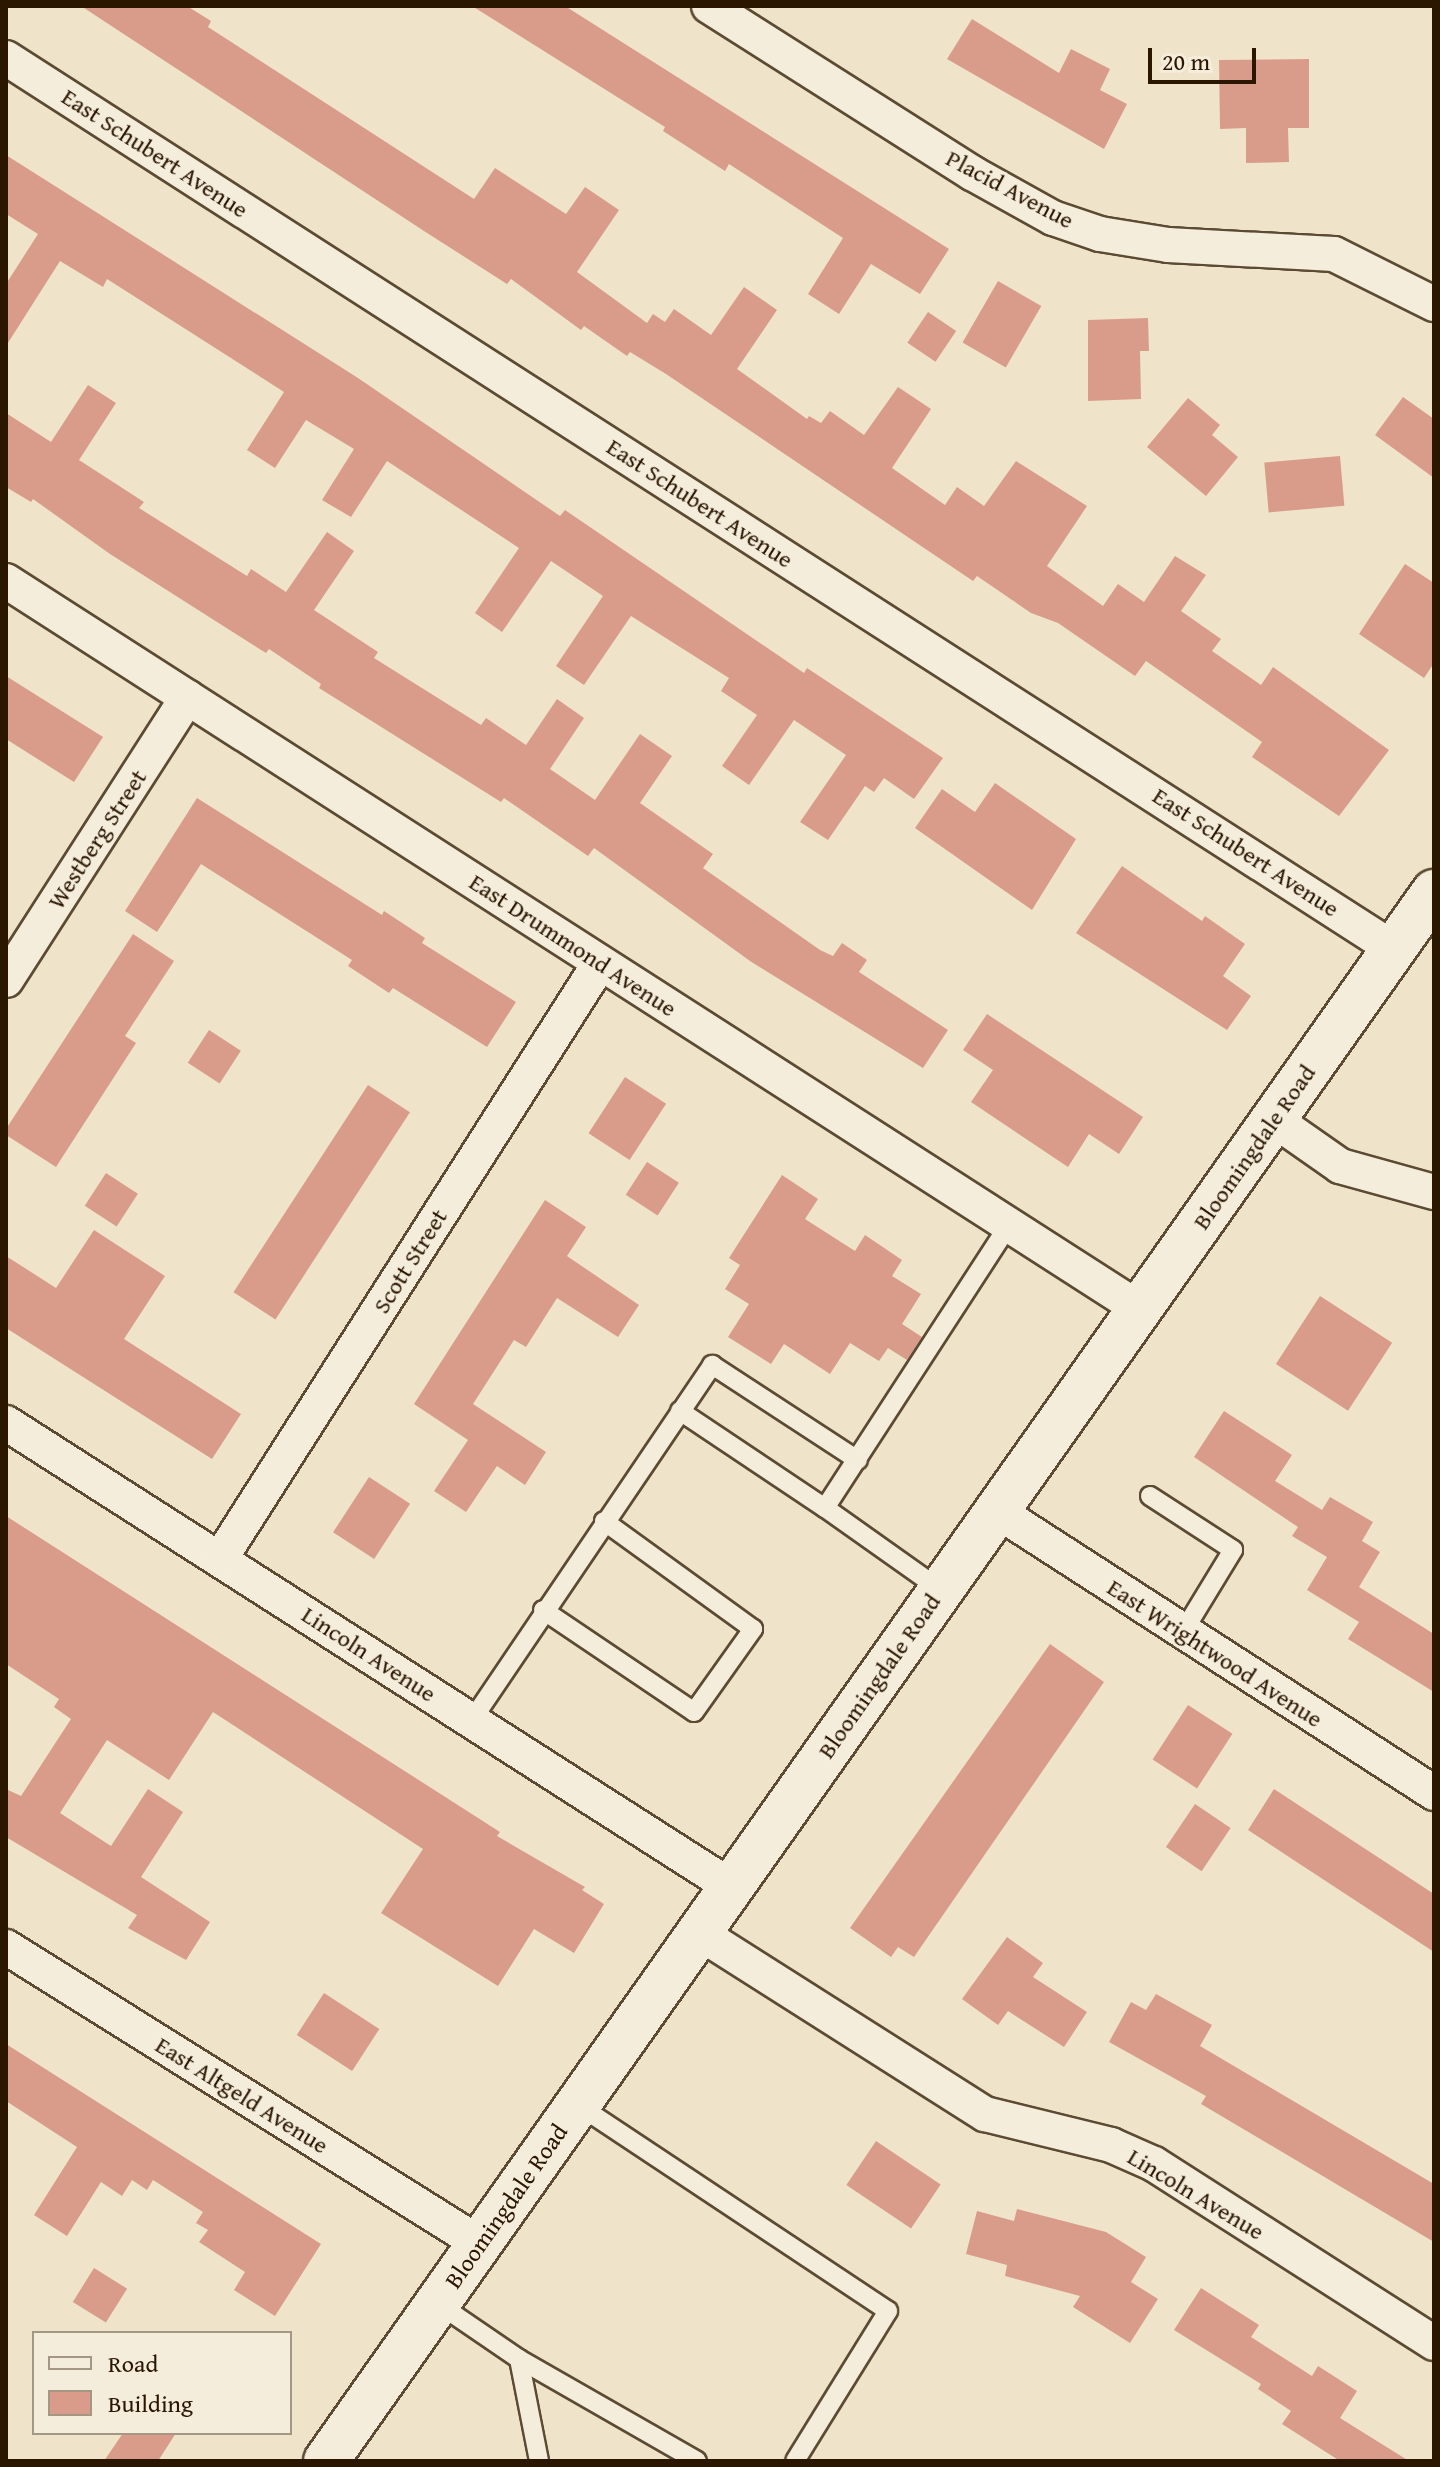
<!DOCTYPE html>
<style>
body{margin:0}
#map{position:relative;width:1440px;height:2467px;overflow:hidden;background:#efe4c9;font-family:"Gentium Book Plus",serif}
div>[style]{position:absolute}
.building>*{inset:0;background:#d99c8a;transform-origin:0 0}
.roads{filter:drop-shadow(2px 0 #5c4a32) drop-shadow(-2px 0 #5c4a32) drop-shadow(0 2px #5c4a32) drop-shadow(0 -2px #5c4a32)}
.lane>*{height:18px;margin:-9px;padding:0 9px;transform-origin:9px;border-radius:9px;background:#f5eddc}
.street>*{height:34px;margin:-17px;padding:0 17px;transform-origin:17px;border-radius:17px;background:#f5eddc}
.secondary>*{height:44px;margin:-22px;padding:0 22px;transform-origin:22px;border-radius:22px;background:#f5eddc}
span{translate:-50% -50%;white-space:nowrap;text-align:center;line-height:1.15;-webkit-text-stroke:6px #f5eddc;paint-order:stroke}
.street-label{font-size:24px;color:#2b1700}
.frame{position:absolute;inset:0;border:8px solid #2b1700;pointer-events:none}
.legend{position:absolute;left:32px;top:2331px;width:260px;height:104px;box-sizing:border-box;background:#f5eddc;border:2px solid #a49784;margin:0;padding:10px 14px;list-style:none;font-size:24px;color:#2b1700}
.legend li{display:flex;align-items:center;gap:16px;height:40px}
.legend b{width:40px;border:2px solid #a49784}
.scale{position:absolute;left:1148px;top:48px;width:108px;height:36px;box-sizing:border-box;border:4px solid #2b1700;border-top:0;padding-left:10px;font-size:24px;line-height:28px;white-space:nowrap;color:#2b1700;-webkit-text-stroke:6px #f5eddc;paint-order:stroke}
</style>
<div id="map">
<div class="building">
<div style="clip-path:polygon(81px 6px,187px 6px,211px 21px,208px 27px,474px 199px,495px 168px,566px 214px,585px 187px,619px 210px,577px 272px,647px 323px,653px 314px,665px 322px,674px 309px,711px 335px,744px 287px,777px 310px,737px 369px,807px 419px,809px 416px,821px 423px,830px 411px,864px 435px,898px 387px,931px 409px,892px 468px,945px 505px,957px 487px,984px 506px,1016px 461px,1087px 506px,1047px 566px,1103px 606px,1118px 584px,1144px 602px,1175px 556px,1206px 575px,1181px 611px,1221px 639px,1212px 651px,1261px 685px,1273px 667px,1389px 750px,1339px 816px,1252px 757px,1262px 742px,1146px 661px,1135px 676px,1058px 623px,1031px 613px,977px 576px,973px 581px,666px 374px,630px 352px,627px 356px,584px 326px,581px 330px,511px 279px,507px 284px,424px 231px)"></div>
<div style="clip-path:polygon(472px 6px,565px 6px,949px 249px,920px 294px,871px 264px,839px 314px,808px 294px,843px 238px,729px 164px,725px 171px,663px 131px,665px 127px)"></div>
<div style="clip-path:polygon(972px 19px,1059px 73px,1071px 49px,1110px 69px,1100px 90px,1127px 104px,1104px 149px,947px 59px)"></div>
<div style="clip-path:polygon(1309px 59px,1309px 128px,1288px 128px,1289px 162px,1246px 163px,1246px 128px,1220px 129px,1219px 60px)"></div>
<div style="clip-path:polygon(6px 155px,358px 378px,560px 516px,565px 510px,804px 673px,807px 668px,943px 758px,914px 799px,884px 778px,874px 792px,865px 786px,828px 840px,800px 822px,846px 755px,794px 720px,749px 785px,722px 766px,757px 715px,721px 691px,729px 678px,631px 616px,584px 685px,556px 666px,603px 596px,551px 561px,502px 632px,475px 613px,519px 548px,387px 461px,351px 517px,322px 500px,354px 449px,306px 420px,275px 468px,247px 450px,284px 392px,107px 279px,103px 287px,60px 261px,6px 346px,6px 284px,38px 234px,6px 214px)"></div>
<div style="left:998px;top:281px;width:50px;height:71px;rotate:30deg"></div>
<div style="left:928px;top:312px;width:34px;height:37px;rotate:34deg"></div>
<div style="clip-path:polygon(1148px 318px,1149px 351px,1140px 351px,1141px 399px,1088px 401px,1088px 320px)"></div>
<div style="clip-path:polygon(88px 385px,116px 403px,79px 460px,144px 502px,139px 508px,247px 576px,251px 569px,286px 592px,327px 532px,354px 551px,314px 610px,378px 652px,374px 658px,481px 725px,486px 718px,526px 745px,557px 699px,584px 718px,550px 769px,595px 800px,640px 734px,672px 756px,640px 803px,713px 854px,703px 868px,820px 950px,833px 956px,842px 943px,867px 960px,859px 972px,948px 1030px,923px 1068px,750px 961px,594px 848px,588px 856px,504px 798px,501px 802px,319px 688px,321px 684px,269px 649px,266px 653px,110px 554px,33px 499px,31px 502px,6px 487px,6px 413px,51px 442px)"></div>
<div style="clip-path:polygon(1403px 397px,1434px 419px,1434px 478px,1375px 435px)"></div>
<div style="clip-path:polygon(1188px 398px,1220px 425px,1212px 435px,1238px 457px,1206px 496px,1147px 447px)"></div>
<div style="left:1340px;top:456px;width:50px;height:76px;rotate:85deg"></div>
<div style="clip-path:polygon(1405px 564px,1434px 583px,1434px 663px,1424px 678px,1359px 634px)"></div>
<div style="clip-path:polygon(6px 676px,103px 737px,74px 782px,6px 739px)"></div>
<div style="clip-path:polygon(995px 783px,1076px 839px,1032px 910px,915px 828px,942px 789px,975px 812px)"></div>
<div style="clip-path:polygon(197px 798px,382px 915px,384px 911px,425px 938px,422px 943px,516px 1002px,487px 1047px,393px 988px,389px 993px,348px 966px,352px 960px,201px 864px,157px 932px,125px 911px)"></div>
<div style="clip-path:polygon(1122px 866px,1202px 921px,1205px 916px,1245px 944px,1223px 976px,1251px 996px,1227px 1030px,1076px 933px)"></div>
<div style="clip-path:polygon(133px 934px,174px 961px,125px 1036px,136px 1043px,56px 1167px,6px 1135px,6px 1129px)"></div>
<div style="clip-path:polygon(987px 1014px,1143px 1117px,1119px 1154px,1089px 1134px,1068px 1167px,971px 1102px,993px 1070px,963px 1050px)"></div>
<div style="left:209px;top:1030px;width:38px;height:39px;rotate:33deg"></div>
<div style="left:625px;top:1077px;width:49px;height:67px;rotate:33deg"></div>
<div style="left:368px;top:1085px;width:50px;height:247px;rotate:33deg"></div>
<div style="left:647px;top:1162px;width:38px;height:39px;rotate:33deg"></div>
<div style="left:106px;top:1173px;width:38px;height:39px;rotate:33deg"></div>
<div style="clip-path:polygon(782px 1175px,818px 1199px,805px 1219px,855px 1251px,865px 1235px,902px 1260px,892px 1276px,921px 1294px,902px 1324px,922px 1337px,907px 1360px,888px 1348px,879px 1361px,850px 1343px,830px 1374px,784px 1344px,771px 1364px,728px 1337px,749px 1304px,725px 1289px,740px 1265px,729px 1258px)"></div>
<div style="clip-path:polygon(545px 1200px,586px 1227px,567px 1256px,639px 1305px,618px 1337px,557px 1298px,526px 1347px,514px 1340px,473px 1404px,546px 1452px,525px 1485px,497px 1466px,466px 1512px,434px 1491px,468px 1440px,414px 1404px)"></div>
<div style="clip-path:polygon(94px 1230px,165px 1276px,124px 1339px,241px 1414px,212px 1459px,6px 1328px,6px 1256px,56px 1288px)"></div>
<div style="left:1320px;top:1296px;width:86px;height:81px;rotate:33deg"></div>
<div style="clip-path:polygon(1224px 1411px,1292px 1455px,1275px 1481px,1322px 1510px,1330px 1497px,1373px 1522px,1362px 1541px,1380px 1552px,1359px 1587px,1434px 1634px,1434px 1692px,1348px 1639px,1359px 1622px,1307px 1590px,1327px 1557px,1292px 1536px,1298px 1527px,1194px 1457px)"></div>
<div style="left:369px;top:1477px;width:49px;height:66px;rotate:33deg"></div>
<div style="clip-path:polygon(6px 1516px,500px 1832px,497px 1836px,585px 1887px,582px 1890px,604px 1904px,574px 1953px,534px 1929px,498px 1986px,381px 1913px,423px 1849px,213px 1712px,169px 1780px,107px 1740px,60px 1813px,111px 1846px,148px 1789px,183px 1812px,141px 1877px,210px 1922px,186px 1960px,128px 1928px,137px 1915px,6px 1837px,6px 1789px,21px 1796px,71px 1719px,54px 1707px,59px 1699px,6px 1664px)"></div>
<div style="clip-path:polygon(1050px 1644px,1104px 1682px,914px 1957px,898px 1947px,891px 1957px,850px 1928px)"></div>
<div style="left:1188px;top:1705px;width:53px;height:65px;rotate:33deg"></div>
<div style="clip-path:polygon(1274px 1789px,1434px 1894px,1434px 1952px,1248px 1830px)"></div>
<div style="left:1195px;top:1804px;width:43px;height:52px;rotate:34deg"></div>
<div style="clip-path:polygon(1007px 1937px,1043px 1963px,1033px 1977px,1087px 2012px,1064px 2047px,1008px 2011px,998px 2025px,962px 1999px)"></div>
<div style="left:324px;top:1993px;width:66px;height:50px;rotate:33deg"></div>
<div style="clip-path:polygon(1156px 1994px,1212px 2025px,1200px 2046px,1434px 2184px,1434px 2242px,1201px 2104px,1206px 2096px,1109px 2042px,1131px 2002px,1146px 2010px)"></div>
<div style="clip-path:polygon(6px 2044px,321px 2244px,275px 2316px,234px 2290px,245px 2272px,199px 2242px,208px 2230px,196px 2223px,203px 2212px,153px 2180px,147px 2190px,132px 2180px,122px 2196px,101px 2182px,67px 2236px,34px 2215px,77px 2147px,6px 2101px)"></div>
<div style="left:876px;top:2141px;width:78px;height:53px;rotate:34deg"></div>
<div style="clip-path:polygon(1017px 2209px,1106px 2232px,1146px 2257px,1131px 2282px,1158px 2299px,1130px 2343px,1073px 2307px,1080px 2296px,1005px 2276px,1007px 2265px,966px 2254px,977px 2211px,1014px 2221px)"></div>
<div style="left:94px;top:2268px;width:39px;height:40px;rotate:32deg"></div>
<div style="clip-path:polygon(1201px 2288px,1259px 2325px,1251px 2337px,1312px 2376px,1318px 2366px,1357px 2391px,1340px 2418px,1409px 2461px,1340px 2461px,1282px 2424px,1291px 2411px,1258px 2389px,1261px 2384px,1174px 2330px)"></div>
<div style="clip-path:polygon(123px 2433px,176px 2433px,158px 2461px,104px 2461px)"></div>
</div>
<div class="roads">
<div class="lane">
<div style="left:680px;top:1411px;width:174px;rotate:33.8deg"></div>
<div style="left:1150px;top:1496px;width:99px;rotate:33deg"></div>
<div style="left:1233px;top:1550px;width:96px;rotate:121.4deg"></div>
<div style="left:941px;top:1590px;width:142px;rotate:-144.7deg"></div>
<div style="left:825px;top:1508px;width:341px;rotate:-57deg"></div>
<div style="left:543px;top:1610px;width:182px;rotate:34deg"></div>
<div style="left:694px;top:1712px;width:102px;rotate:-54.6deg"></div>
<div style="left:753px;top:1629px;width:184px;rotate:-144.1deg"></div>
<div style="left:472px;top:1720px;width:429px;rotate:-55.9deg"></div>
<div style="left:712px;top:1365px;width:174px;rotate:33.1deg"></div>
<div style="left:578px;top:2105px;width:372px;rotate:33.6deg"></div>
<div style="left:888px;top:2311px;width:176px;rotate:121.8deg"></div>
<div style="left:437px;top:2303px;width:99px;rotate:34.3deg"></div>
<div style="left:519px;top:2359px;width:205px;rotate:29.8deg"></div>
<div style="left:519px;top:2359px;width:104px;rotate:78.9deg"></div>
</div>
<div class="street">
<div style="left:709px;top:6px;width:312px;rotate:32.4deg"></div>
<div style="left:972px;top:173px;width:93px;rotate:29.1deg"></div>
<div style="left:1053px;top:218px;width:50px;rotate:18.8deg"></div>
<div style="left:1100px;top:234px;width:69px;rotate:9.2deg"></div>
<div style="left:1168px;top:245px;width:166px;rotate:3.1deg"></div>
<div style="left:1334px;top:254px;width:112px;rotate:26.6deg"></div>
<div style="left:6px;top:58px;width:1649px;rotate:32.7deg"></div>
<div style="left:6px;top:581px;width:1348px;rotate:32.7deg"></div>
<div style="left:6px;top:980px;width:336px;rotate:-57.3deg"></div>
<div style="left:1273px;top:1119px;width:82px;rotate:35deg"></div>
<div style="left:1340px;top:1166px;width:98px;rotate:15.5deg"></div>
<div style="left:6px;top:1423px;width:859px;rotate:32.6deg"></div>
<div style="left:997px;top:1511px;width:520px;rotate:32.83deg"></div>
<div style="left:220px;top:1559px;width:707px;rotate:-57.48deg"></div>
<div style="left:698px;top:1932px;width:340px;rotate:32.4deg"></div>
<div style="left:985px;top:2114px;width:130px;rotate:13.8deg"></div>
<div style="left:1111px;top:2145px;width:47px;rotate:23.8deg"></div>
<div style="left:1154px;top:2164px;width:332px;rotate:32.6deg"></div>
<div style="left:6px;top:1947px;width:558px;rotate:32.04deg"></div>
</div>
<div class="secondary">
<div style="left:326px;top:2461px;width:1921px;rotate:-54.77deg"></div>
</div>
</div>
<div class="street-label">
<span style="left:155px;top:153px;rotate:33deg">East Schubert Avenue</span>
<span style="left:1010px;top:189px;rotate:28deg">Placid Avenue</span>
<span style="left:700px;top:503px;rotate:33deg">East Schubert Avenue</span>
<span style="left:97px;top:839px;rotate:-57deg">Westberg Street</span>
<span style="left:1246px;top:852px;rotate:33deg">East Schubert Avenue</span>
<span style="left:573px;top:945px;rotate:33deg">East Drummond Avenue</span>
<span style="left:1254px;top:1147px;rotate:-55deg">Bloomingdale Road</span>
<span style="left:410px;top:1261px;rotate:-58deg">Scott Street</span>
<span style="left:1215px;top:1653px;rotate:33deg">East Wrightwood Avenue</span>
<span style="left:369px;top:1654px;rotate:33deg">Lincoln Avenue</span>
<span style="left:879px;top:1676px;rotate:-55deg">Bloomingdale Road</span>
<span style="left:242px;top:2095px;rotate:32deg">East Altgeld Avenue</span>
<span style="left:1196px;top:2194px;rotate:31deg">Lincoln Avenue</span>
<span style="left:506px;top:2206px;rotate:-55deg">Bloomingdale Road</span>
</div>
<div class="frame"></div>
<ul class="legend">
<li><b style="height:10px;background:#f5eddc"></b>Road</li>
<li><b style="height:22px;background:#d99c8a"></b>Building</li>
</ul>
<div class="scale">20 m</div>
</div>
